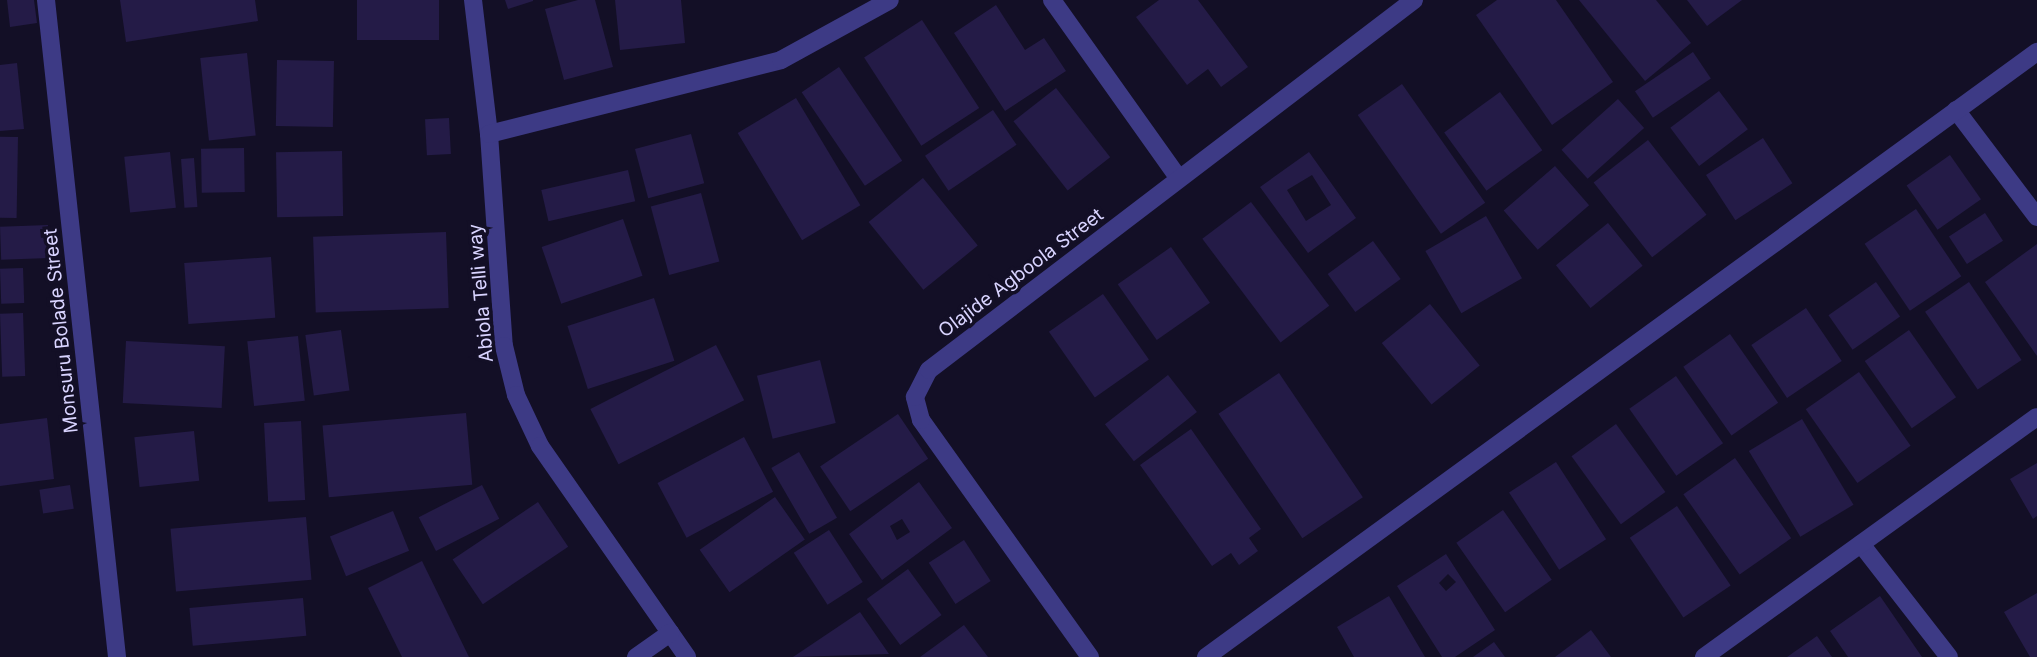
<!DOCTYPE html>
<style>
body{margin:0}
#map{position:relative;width:2037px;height:657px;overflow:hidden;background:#130f26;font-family:Inter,sans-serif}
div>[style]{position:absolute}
.building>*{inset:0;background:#241b47;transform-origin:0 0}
.minor>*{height:18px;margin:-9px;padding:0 9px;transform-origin:9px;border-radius:9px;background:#3d3a85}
span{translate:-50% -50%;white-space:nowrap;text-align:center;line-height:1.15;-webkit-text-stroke:7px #130f26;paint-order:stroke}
.street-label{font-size:19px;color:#d9d4ff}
</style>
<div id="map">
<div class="building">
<div style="clip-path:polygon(7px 0,34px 0,37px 23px,10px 27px)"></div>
<div style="clip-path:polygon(120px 0,255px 0,258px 21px,126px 42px)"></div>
<div style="left:357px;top:0;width:82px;height:40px"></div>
<div style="clip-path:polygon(505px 0,533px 0,533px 1px,508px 9px)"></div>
<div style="clip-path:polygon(578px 0,595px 0,613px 67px,564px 80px,545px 9px)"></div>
<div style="clip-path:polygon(615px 0,681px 0,685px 43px,620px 50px)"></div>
<div style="clip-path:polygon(1159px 0,1198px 0,1248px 67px,1221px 87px,1208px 69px,1187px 85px,1136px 17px)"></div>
<div style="clip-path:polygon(1497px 0,1556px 0,1613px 82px,1552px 125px,1476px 15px)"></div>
<div style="clip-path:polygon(1579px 0,1656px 0,1691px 43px,1645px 81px)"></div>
<div style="clip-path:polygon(1687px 0,1742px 0,1707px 26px)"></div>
<div style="clip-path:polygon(996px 5px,1025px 50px,1044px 38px,1066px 71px,1005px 111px,954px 33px)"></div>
<div style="left:922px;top:20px;width:105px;height:69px;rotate:57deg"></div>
<div style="left:1693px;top:52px;width:32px;height:70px;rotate:56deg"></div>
<div style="left:247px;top:53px;width:83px;height:47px;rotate:84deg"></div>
<div style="left:277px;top:60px;width:57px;height:66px;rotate:1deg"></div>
<div style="clip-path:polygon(17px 63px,24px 129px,0 131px,0 65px)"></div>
<div style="left:839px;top:67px;width:113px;height:45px;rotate:56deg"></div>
<div style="left:1402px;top:84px;width:145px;height:54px;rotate:55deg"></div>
<div style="left:1056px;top:88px;width:88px;height:54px;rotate:52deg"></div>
<div style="left:1719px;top:91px;width:48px;height:61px;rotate:53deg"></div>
<div style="left:1500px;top:92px;width:72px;height:69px;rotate:54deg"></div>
<div style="left:796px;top:98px;width:125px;height:68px;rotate:59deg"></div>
<div style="left:1618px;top:99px;width:39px;height:76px;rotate:48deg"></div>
<div style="left:993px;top:110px;width:42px;height:82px;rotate:56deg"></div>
<div style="left:449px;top:118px;width:36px;height:24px;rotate:87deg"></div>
<div style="left:691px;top:134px;width:51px;height:58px;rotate:75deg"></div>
<div style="left:18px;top:137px;width:81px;height:18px;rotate:91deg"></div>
<div style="left:1763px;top:138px;width:54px;height:68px;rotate:57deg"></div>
<div style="left:1648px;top:140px;width:95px;height:69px;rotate:52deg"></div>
<div style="left:244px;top:148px;width:44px;height:43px;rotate:89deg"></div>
<div style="left:342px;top:151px;width:65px;height:66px;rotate:89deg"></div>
<div style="left:170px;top:152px;width:56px;height:46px;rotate:84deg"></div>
<div style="clip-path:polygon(evenodd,1309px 152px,1356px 218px,1308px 253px,1260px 187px,1309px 152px,1312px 175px,1331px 205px,1306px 221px,1287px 190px,1312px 175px)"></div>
<div style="left:1950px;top:155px;width:54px;height:53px;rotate:55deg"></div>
<div style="left:194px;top:158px;width:49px;height:13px;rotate:86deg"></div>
<div style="left:1555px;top:166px;width:52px;height:68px;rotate:49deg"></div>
<div style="left:628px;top:170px;width:32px;height:89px;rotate:77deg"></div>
<div style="left:923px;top:178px;width:87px;height:70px;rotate:51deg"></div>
<div style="left:701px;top:193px;width:71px;height:52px;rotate:75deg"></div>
<div style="left:1251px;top:202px;width:130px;height:61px;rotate:53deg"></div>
<div style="left:1916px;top:209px;width:81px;height:62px;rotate:56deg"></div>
<div style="left:1985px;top:213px;width:33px;height:43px;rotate:57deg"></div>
<div style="left:1486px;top:216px;width:72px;height:70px;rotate:60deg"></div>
<div style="left:623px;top:219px;width:60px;height:86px;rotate:71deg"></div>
<div style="left:1608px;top:223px;width:55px;height:67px;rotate:51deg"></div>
<div style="left:48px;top:225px;width:33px;height:48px;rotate:88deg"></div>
<div style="left:446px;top:232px;width:76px;height:133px;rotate:88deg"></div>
<div style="left:1373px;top:241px;width:47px;height:56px;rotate:54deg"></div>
<div style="clip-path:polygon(2037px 244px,2037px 356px,1985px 282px)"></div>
<div style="left:1171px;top:247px;width:68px;height:65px;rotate:55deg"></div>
<div style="left:271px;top:257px;width:61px;height:87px;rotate:86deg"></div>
<div style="left:23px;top:268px;width:35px;height:23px;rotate:88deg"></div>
<div style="left:1876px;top:282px;width:42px;height:58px;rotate:55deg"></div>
<div style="left:1969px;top:282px;width:94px;height:53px;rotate:56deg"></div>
<div style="left:1103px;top:294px;width:80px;height:66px;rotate:55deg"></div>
<div style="left:654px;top:298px;width:66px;height:91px;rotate:72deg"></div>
<div style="left:1430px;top:304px;width:79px;height:62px;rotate:51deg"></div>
<div style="left:1806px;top:308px;width:64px;height:66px;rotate:56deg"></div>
<div style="left:23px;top:313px;width:63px;height:23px;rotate:88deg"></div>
<div style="left:341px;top:330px;width:61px;height:36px;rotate:82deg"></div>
<div style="left:1909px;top:330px;width:82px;height:54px;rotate:55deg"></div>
<div style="left:1730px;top:334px;width:84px;height:57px;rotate:55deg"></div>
<div style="left:298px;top:336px;width:65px;height:51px;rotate:84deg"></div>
<div style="left:126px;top:341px;width:99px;height:62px;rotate:3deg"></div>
<div style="left:716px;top:345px;width:62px;height:141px;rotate:63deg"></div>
<div style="left:820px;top:360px;width:65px;height:65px;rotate:76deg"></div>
<div style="left:1859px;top:372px;width:90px;height:65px;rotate:55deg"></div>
<div style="left:1279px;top:373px;width:150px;height:73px;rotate:56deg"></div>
<div style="left:1168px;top:375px;width:47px;height:80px;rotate:52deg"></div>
<div style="left:1676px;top:376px;width:82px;height:57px;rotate:55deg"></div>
<div style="left:466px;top:413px;width:72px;height:144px;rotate:85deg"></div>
<div style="left:898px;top:414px;width:54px;height:94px;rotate:56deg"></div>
<div style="clip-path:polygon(47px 418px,54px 479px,0 486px,0 424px)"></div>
<div style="left:1802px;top:419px;width:100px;height:62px;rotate:59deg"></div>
<div style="left:301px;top:421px;width:79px;height:37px;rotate:87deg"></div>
<div style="left:1616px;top:424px;width:84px;height:55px;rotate:54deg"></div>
<div style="clip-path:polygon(1191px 429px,1261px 529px,1249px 538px,1258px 551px,1239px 565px,1231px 553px,1212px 566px,1140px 465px)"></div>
<div style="left:194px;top:431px;width:50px;height:60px;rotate:84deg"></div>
<div style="left:744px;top:437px;width:62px;height:98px;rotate:62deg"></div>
<div style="left:799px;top:452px;width:76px;height:32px;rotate:60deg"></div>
<div style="left:1735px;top:458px;width:98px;height:63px;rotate:55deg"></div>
<div style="left:1556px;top:462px;width:92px;height:56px;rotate:57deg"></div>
<div style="clip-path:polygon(2037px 463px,2037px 516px,2033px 519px,2010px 479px)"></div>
<div style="clip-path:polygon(evenodd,919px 482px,952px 528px,882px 580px,849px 534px,919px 482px,902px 519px,910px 532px,897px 540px,890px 526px,902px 519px)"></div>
<div style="left:70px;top:485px;width:24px;height:31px;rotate:81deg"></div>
<div style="left:482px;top:485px;width:38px;height:71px;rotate:63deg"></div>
<div style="left:775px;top:497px;width:52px;height:92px;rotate:55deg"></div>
<div style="left:538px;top:502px;width:54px;height:103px;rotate:56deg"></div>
<div style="left:1677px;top:506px;width:96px;height:57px;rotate:56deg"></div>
<div style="left:1503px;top:510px;width:85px;height:57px;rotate:55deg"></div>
<div style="left:393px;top:511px;width:43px;height:68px;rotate:68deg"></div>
<div style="left:306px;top:517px;width:63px;height:136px;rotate:85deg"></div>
<div style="left:829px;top:530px;width:62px;height:42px;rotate:57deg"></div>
<div style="left:964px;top:540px;width:49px;height:42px;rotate:57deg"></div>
<div style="clip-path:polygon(evenodd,1446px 554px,1495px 630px,1455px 657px,1442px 657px,1397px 586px,1446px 554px,1448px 574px,1456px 582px,1446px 591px,1439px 583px,1448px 574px)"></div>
<div style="clip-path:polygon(422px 561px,469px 657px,402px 657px,368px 588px)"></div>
<div style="left:908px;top:569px;width:57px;height:51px;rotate:54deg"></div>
<div style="clip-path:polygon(2037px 593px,2037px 657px,2030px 657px,2004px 612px)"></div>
<div style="clip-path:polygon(1389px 596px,1425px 657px,1354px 657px,1337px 627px)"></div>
<div style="clip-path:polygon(1880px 596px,1922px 657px,1848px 657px,1830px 631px)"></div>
<div style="left:303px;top:598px;width:38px;height:114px;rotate:85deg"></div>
<div style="clip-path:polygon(860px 612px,889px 654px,793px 657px)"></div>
<div style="clip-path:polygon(964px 625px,988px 657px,920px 657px)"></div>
<div style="clip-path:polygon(1591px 630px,1611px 657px,1555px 657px)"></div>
<div style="clip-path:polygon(1817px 636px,1832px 657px,1787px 657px)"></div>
<div style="clip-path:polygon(1494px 642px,1505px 657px,1473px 657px)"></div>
</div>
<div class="minor">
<div style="left:46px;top:0;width:661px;rotate:83.83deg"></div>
<div style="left:473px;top:0;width:135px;rotate:83.2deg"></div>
<div style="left:489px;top:134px;width:213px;rotate:86deg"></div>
<div style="left:504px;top:346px;width:50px;rotate:76.2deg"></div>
<div style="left:516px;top:395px;width:56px;rotate:64.8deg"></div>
<div style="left:540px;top:446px;width:257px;rotate:55.1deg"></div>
<div style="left:1052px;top:0;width:219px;rotate:54.6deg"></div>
<div style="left:1956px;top:110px;width:134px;rotate:52.9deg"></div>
<div style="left:489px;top:134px;width:301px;rotate:-14.2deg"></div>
<div style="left:781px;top:60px;width:124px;rotate:-28.8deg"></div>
<div style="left:1861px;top:544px;width:143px;rotate:52.1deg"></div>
<div style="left:636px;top:657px;width:42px;rotate:-35.2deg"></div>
<div style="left:1090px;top:657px;width:291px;rotate:-125.5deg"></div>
<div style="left:921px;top:420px;width:24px;rotate:-105deg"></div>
<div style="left:915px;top:397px;width:30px;rotate:-63deg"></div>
<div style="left:929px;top:370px;width:610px;rotate:-37.34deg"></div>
<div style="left:1206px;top:657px;width:1028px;rotate:-36.06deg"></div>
<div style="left:1704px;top:657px;width:410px;rotate:-35.8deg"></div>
</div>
<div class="street-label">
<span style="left:1021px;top:273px;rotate:-37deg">Olajide Agboola Street</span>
<span style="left:481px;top:293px;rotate:-95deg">Abiola Telli way</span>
<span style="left:61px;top:331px;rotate:-96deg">Monsuru Bolade Street</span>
</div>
</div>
